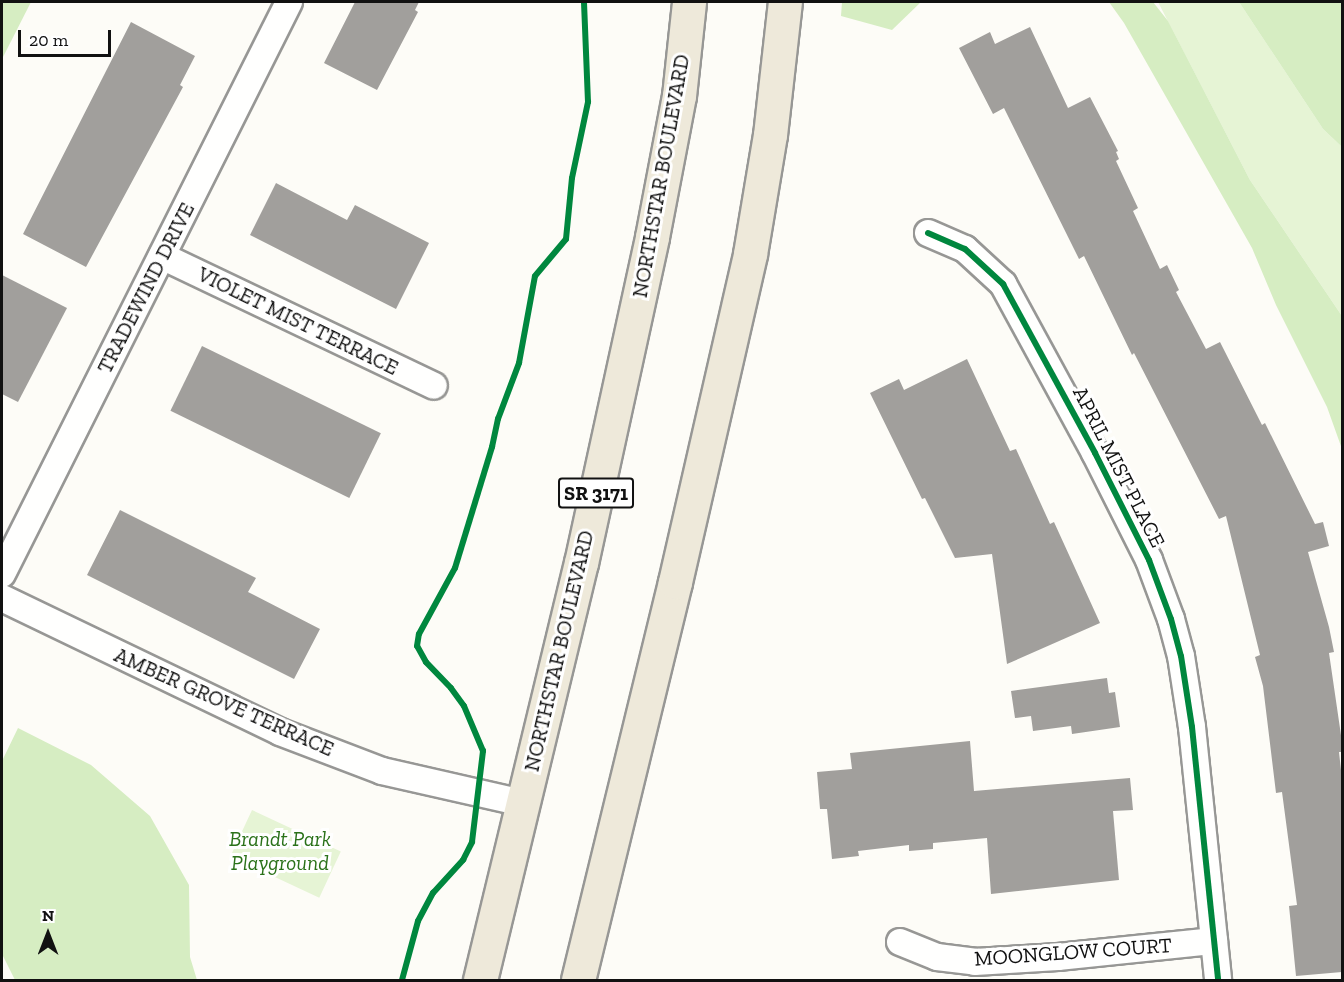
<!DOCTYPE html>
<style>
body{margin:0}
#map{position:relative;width:1344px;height:982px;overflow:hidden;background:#fdfcf7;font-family:"Zilla Slab",serif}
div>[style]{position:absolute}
.green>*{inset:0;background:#e6f4d5;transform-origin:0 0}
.forest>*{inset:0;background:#d6edc2}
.building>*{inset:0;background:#a19f9c;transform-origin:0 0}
.roads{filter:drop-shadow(2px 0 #979795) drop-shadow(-2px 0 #979795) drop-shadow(0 2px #979795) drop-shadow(0 -2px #979795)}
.minor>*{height:26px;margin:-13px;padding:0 13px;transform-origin:13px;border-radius:13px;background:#fffffe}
.primary>*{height:33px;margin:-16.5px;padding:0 16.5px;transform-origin:16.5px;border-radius:16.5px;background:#eee9da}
.cycleway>*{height:6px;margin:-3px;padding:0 3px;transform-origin:3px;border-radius:3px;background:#00873e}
span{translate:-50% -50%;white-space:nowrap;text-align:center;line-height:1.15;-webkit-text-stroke:6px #fff;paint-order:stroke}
.shield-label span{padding:2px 4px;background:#fff;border:2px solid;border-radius:4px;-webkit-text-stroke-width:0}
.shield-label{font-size:20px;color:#111;font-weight:700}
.street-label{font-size:21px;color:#111}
.park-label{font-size:21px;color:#2a7119;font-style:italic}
.frame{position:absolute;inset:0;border:3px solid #111;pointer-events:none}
.north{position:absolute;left:18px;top:904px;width:60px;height:60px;-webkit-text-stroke:4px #fff;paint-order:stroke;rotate:0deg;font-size:16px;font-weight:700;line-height:24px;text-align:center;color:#111}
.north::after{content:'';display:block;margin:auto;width:21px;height:27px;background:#111;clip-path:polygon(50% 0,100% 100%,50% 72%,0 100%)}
.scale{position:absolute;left:18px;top:30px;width:93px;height:27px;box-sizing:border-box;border:3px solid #111;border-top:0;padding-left:8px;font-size:18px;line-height:21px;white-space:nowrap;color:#111;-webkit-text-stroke:4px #fff;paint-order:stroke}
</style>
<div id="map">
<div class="green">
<div style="clip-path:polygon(1158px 2px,1239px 2px,1323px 129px,1342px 147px,1342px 316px,1250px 180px)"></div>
<div style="left:252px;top:810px;width:98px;height:51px;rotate:25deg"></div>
</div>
<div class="forest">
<div style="clip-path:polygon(2px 2px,31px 2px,2px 59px)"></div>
<div style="clip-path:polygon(842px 2px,921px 2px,892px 30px,841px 16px)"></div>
<div style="clip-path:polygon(1109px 2px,1153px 2px,1168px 21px,1250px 180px,1342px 316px,1342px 449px,1327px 407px,1276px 305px,1252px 248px,1124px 23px)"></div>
<div style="clip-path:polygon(1239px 2px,1342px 2px,1342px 147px,1323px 129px)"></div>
<div style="clip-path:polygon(18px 728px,91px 765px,150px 816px,189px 885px,190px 957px,197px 980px,15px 980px,2px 954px,2px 761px)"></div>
</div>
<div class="building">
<div style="clip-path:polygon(355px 2px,419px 2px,415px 10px,418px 12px,377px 90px,324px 63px)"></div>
<div style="clip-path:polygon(131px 22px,195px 56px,180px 85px,183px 87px,86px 267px,23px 234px)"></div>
<div style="clip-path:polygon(1030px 27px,1068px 108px,1090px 97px,1118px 151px,1116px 152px,1119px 159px,1116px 161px,1138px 208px,1133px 211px,1160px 269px,1167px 265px,1179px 290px,1176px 292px,1206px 349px,1220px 342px,1262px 425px,1265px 423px,1315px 524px,1323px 522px,1329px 546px,1308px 552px,1329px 627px,1334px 652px,1329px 653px,1342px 742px,1342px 752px,1339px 752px,1342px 779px,1342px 972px,1296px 976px,1289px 906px,1297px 905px,1282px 792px,1276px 793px,1263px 686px,1255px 657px,1260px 655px,1226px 516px,1219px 519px,1134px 353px,1132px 355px,1084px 256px,1079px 259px,1004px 108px,993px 114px,959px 48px,990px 32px,995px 44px)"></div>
<div style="clip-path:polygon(276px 183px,347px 220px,355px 205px,429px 243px,396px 309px,250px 235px)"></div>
<div style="clip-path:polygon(2px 275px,67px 308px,18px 402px,2px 394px)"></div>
<div style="left:202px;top:346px;width:199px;height:72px;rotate:26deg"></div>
<div style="clip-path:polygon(967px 359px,1010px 451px,1016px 449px,1050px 524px,1054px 522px,1100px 623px,1007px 664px,992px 554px,955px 558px,925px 498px,922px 499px,870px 393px,899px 379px,904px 390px)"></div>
<div style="clip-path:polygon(120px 510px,256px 578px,248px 592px,320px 629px,294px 679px,87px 575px)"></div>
<div style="clip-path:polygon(1107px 678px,1109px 693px,1115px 692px,1120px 727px,1072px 734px,1071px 726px,1033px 731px,1031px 716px,1015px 718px,1011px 691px)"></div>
<div style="clip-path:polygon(970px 741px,974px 791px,1130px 778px,1133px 810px,1113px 811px,1119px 880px,991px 894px,987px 838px,933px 843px,933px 849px,909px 851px,909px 845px,858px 851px,859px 856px,832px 859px,827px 809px,820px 809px,817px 772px,852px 769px,850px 753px)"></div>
</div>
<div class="roads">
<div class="minor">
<div style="left:928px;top:233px;width:40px;rotate:23.4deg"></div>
<div style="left:965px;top:249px;width:52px;rotate:42.6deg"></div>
<div style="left:1003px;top:284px;width:192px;rotate:61.4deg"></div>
<div style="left:1095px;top:453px;width:120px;rotate:63.2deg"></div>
<div style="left:1149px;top:560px;width:63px;rotate:69.6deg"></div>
<div style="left:1171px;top:619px;width:38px;rotate:75deg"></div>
<div style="left:1181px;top:656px;width:72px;rotate:81.2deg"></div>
<div style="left:1192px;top:727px;width:254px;rotate:84.1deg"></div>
<div style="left:162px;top:256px;width:301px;rotate:25.5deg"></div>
<div style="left:2px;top:574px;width:640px;rotate:-63.35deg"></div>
<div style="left:2px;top:598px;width:309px;rotate:25.7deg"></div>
<div style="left:280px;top:732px;width:109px;rotate:20.9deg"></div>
<div style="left:382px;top:771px;width:145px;rotate:12.8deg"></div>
<div style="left:900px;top:942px;width:40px;rotate:22deg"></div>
<div style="left:937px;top:957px;width:38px;rotate:7deg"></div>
<div style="left:975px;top:962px;width:83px;rotate:-3.4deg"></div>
<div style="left:1058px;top:957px;width:157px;rotate:-5.9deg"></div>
</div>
<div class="primary">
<div style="left:480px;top:980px;width:429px;rotate:-76.4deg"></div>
<div style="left:581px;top:563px;width:334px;rotate:-77.7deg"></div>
<div style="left:652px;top:237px;width:144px;rotate:-79.2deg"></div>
<div style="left:679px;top:96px;width:95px;rotate:-83.9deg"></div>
<div style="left:578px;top:980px;width:410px;rotate:-76.3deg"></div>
<div style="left:675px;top:582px;width:336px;rotate:-77.1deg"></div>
<div style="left:750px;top:254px;width:121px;rotate:-80.5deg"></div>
<div style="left:770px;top:135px;width:134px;rotate:-83.6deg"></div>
</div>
</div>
<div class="cycleway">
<div style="left:928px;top:233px;width:40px;rotate:23.4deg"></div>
<div style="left:965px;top:249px;width:52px;rotate:42.6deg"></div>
<div style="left:1003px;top:284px;width:192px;rotate:61.4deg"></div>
<div style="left:1095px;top:453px;width:120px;rotate:63.2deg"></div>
<div style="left:1149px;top:560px;width:63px;rotate:69.6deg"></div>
<div style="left:1171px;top:619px;width:38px;rotate:75deg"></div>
<div style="left:1181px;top:656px;width:72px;rotate:81.2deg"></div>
<div style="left:1192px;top:727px;width:254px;rotate:84.1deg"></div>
<div style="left:402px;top:980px;width:61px;rotate:-74.8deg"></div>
<div style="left:418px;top:921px;width:32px;rotate:-62deg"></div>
<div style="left:433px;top:893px;width:45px;rotate:-47.7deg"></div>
<div style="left:463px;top:860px;width:20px;rotate:-63deg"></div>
<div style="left:472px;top:842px;width:92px;rotate:-83.1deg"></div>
<div style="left:483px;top:751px;width:49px;rotate:-112.9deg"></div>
<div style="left:464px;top:706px;width:22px;rotate:-126deg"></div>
<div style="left:451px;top:688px;width:36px;rotate:-134deg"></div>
<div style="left:426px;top:662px;width:18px;rotate:-119deg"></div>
<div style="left:417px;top:646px;width:12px;rotate:-81deg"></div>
<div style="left:419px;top:634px;width:75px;rotate:-61.4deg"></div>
<div style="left:455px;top:568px;width:127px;rotate:-73deg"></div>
<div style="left:492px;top:447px;width:29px;rotate:-78deg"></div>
<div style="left:498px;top:419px;width:60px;rotate:-69.4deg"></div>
<div style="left:519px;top:363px;width:88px;rotate:-79.6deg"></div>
<div style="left:535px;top:276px;width:48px;rotate:-50deg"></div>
<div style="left:566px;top:239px;width:61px;rotate:-84.4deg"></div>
<div style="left:572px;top:178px;width:78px;rotate:-78.1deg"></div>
<div style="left:588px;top:102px;width:100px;rotate:-92.3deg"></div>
</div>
<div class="shield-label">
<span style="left:596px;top:493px">SR 3171</span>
</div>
<div class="street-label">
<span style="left:661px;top:176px;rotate:-80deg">NORTHSTAR BOULEVARD</span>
<span style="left:146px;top:288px;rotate:-63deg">TRADEWIND DRIVE</span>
<span style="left:298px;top:321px;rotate:26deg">VIOLET MIST TERRACE</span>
<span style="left:1119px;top:467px;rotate:63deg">APRIL MIST PLACE</span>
<span style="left:559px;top:651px;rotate:-77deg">NORTHSTAR BOULEVARD</span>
<span style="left:224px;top:702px;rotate:24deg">AMBER GROVE TERRACE</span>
<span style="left:1073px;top:952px;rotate:-4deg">MOONGLOW COURT</span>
</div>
<div class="park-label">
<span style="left:280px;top:851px">Brandt Park<br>Playground</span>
</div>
<div class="frame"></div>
<div class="north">N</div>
<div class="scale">20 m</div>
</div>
